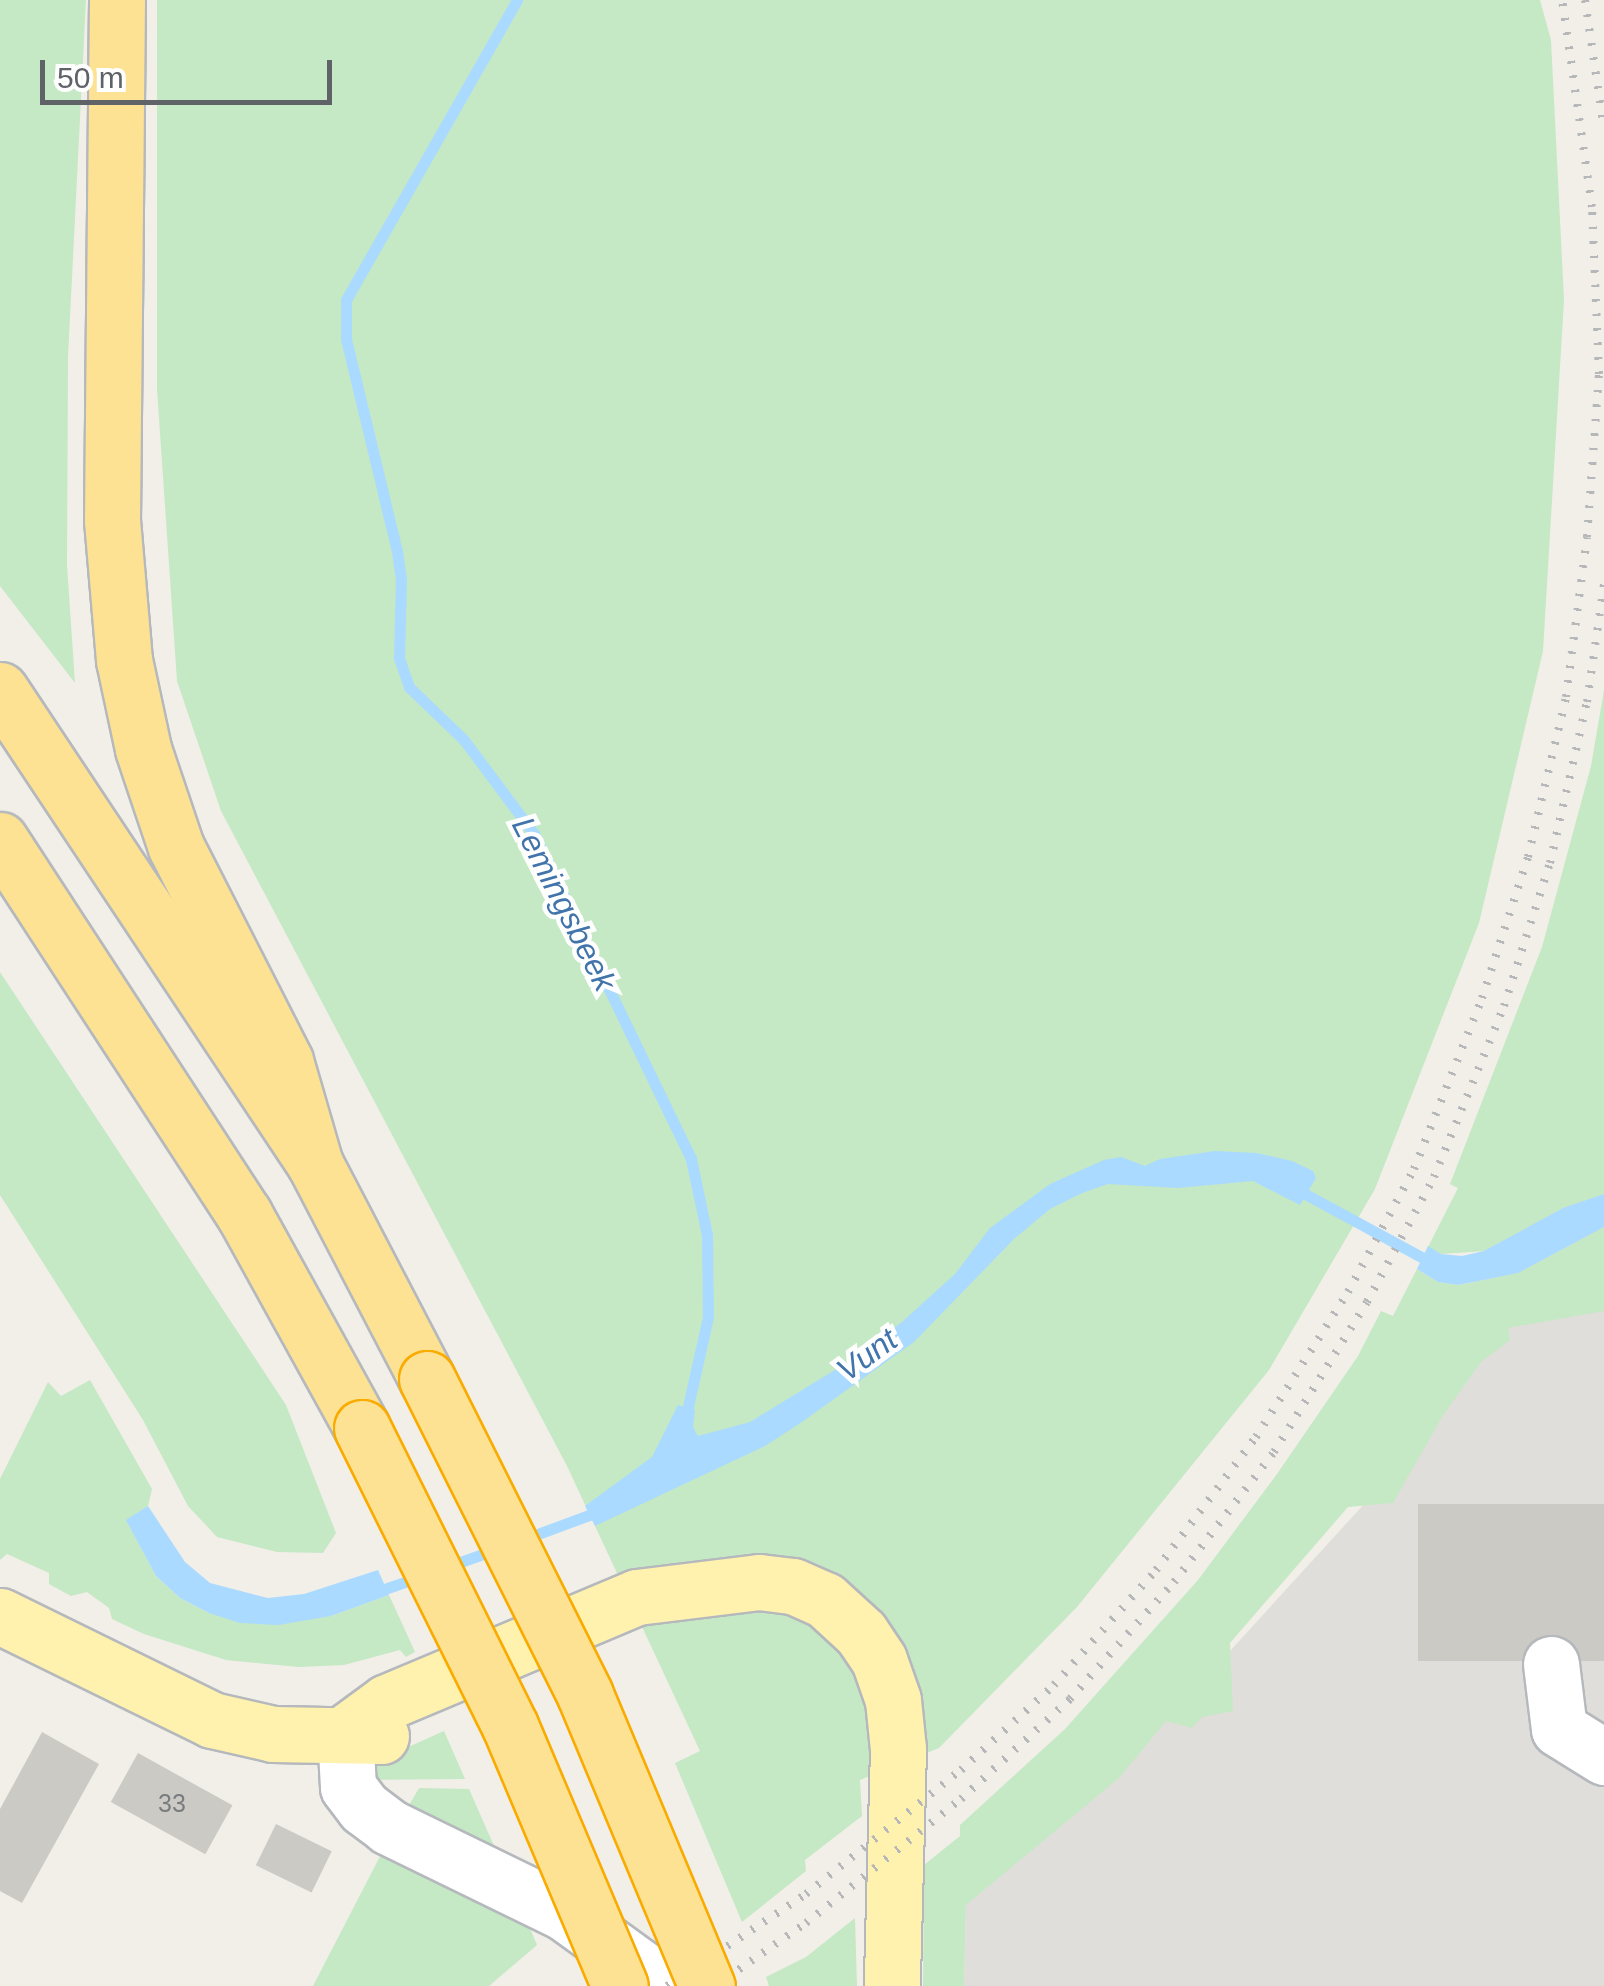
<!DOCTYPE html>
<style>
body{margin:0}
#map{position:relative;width:1604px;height:1986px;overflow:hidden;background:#f1efe8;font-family:Arial,sans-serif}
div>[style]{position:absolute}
.industrial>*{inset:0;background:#e0deda}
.green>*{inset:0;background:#c5e8c5}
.water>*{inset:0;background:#aadaff}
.stream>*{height:11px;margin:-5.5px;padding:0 5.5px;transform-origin:5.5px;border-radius:5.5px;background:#aadaff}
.building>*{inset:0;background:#cccac5;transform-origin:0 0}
.roads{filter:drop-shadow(2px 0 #b5b8bc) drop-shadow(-2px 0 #b5b8bc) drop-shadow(0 2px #b5b8bc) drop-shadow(0 -2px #b5b8bc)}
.minor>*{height:55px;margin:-27.5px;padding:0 27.5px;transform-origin:27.5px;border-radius:27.5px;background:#fff}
.major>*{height:55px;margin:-27.5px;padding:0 27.5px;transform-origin:27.5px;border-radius:27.5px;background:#fff2af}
.highway>*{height:55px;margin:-27.5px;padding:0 27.5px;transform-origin:27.5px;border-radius:27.5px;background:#fde293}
.rail>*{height:8px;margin-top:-4px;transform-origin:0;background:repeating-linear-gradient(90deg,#b6b7b8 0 2.5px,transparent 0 14.5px)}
.bridges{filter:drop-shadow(2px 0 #f9ab00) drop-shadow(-2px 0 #f9ab00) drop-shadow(0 2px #f9ab00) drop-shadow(0 -2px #f9ab00)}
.highway-bridge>*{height:55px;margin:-27.5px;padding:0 27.5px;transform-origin:27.5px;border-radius:27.5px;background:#fde293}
span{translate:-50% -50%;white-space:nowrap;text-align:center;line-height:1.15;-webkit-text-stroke:9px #fff;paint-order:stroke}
.number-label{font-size:25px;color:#7a7d7f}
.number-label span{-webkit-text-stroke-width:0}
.water-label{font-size:32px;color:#4174aa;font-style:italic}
.scale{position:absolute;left:40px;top:60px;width:292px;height:45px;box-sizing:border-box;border:5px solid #5f6368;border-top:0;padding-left:12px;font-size:30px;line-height:35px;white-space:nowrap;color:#5f6368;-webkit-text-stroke:8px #fff;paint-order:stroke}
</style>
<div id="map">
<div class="industrial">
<div style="clip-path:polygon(1604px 1009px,1604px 1986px,964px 1986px,966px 1905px,1166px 1721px,1376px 1491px)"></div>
</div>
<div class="green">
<div style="clip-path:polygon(0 0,86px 0,68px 357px,67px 565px,75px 683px,0 586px)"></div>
<div style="clip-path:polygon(157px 0,1540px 0,1551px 40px,1564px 300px,1543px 651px,1479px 923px,1375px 1189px,1269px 1370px,1077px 1607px,939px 1748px,860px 1780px,862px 1816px,805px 1860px,806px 1871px,742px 1922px,675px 1763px,700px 1751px,567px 1466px,221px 811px,177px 681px,157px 389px)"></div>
<div style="clip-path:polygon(1604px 690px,1604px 1194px,1563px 1208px,1485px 1251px,1441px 1254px,1428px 1247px,1458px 1188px,1450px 1184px,1542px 947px,1591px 766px)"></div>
<div style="clip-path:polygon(0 972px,286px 1405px,336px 1533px,323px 1553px,277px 1552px,217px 1537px,188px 1506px,143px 1420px,0 1195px)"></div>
<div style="clip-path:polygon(1604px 1227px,1604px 1311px,1508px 1328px,1510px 1340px,1481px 1362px,1442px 1417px,1393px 1503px,1348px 1507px,1230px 1643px,1233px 1711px,1202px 1717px,1192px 1728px,1166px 1721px,1119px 1778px,966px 1905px,964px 1986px,923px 1986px,924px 1865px,960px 1836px,960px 1825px,1065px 1729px,1198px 1580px,1277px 1474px,1358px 1356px,1381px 1311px,1393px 1316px,1417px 1269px,1438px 1282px,1458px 1285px,1518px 1273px)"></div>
<div style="clip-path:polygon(90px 1380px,152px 1489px,148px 1506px,127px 1521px,156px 1576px,180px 1598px,209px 1613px,331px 1616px,389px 1595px,415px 1652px,406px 1657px,400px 1650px,344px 1665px,299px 1667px,226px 1660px,144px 1634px,112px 1619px,109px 1608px,87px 1592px,71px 1596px,49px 1584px,49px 1573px,7px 1554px,0 1560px,0 1479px,48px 1382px,61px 1396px)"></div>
<div style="clip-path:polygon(444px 1731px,465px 1779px,355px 1780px,359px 1769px)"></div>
<div style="clip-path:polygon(419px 1788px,469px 1789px,509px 1880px,400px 1821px)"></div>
<div style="clip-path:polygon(390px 1837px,521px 1907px,537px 1945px,489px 1986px,313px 1986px)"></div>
<div style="clip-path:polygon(855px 1918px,857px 1986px,769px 1986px,766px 1977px,806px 1957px)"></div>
</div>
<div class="water">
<div style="clip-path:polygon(1215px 1151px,1256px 1153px,1292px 1161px,1313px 1171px,1316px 1178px,1300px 1205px,1253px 1181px,1178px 1188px,1108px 1184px,1082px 1193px,1050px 1209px,1015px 1238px,914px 1342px,799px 1424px,765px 1446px,595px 1526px,585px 1506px,652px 1457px,678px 1405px,695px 1410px,693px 1427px,698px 1436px,750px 1422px,864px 1352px,903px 1321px,955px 1274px,990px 1228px,1050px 1184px,1104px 1160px,1121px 1157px,1145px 1166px,1160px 1159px)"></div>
<div style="clip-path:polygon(1604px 1194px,1604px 1227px,1518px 1273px,1458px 1285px,1438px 1282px,1417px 1269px,1428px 1246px,1441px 1254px,1462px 1256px,1484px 1251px,1563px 1208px)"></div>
<div style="clip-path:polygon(148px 1506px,185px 1562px,210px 1583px,268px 1598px,304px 1594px,378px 1570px,389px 1595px,331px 1616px,278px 1625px,240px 1623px,209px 1613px,180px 1598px,156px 1576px,126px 1520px)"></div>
</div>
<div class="stream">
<div style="left:517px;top:0;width:345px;rotate:119.7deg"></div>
<div style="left:346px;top:300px;width:39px;rotate:90deg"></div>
<div style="left:346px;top:339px;width:218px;rotate:76.5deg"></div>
<div style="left:397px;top:551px;width:27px;rotate:82deg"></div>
<div style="left:401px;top:578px;width:80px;rotate:91.4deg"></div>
<div style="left:399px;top:658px;width:31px;rotate:71deg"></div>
<div style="left:409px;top:687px;width:76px;rotate:43.9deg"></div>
<div style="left:464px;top:740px;width:117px;rotate:53.3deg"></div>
<div style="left:534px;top:834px;width:361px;rotate:64.2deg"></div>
<div style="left:691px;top:1159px;width:78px;rotate:78.1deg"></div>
<div style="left:707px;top:1235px;width:82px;rotate:89.3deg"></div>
<div style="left:708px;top:1317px;width:106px;rotate:102.6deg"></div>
<div style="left:1296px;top:1189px;width:157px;rotate:28.5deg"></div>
<div style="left:524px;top:1539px;width:81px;rotate:-20.2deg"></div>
<div style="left:449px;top:1566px;width:51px;rotate:-19.5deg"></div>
<div style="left:373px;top:1593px;width:52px;rotate:-19.1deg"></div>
</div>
<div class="building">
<div style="left:1604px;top:1504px;width:157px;height:186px;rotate:90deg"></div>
<div style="clip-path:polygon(42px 1732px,99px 1764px,22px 1903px,0 1891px,0 1809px)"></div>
<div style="left:138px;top:1753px;width:108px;height:56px;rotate:29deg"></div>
<div style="left:276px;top:1824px;width:62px;height:46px;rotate:26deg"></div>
</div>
<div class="roads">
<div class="minor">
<div style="left:1551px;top:1664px;width:65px;rotate:83deg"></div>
<div style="left:1559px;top:1729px;width:53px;rotate:31.9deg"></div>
<div style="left:345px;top:1733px;width:54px;rotate:86.8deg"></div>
<div style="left:348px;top:1787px;width:26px;rotate:53deg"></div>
<div style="left:364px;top:1808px;width:31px;rotate:37deg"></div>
<div style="left:389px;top:1827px;width:196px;rotate:26deg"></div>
<div style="left:565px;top:1913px;width:125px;rotate:35.9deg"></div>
</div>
<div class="major">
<div style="left:0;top:1616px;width:236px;rotate:26.1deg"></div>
<div style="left:212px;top:1720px;width:63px;rotate:12.9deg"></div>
<div style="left:273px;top:1734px;width:108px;rotate:1.1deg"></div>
<div style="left:345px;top:1733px;width:52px;rotate:-36.4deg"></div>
<div style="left:387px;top:1702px;width:271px;rotate:-22.8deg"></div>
<div style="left:637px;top:1597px;width:123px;rotate:-7deg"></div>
<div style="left:759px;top:1582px;width:34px;rotate:7deg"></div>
<div style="left:793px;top:1586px;width:35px;rotate:24deg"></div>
<div style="left:825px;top:1600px;width:49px;rotate:42.5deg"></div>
<div style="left:861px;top:1633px;width:32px;rotate:56deg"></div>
<div style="left:879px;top:1660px;width:42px;rotate:70.7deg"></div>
<div style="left:893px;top:1700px;width:49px;rotate:84.2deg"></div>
<div style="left:898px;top:1749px;width:237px;rotate:91.5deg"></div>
</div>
<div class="highway">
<div style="left:117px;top:0;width:520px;rotate:90.55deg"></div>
<div style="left:112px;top:520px;width:141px;rotate:85.1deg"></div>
<div style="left:124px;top:660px;width:91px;rotate:77.9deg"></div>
<div style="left:143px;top:749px;width:103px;rotate:71.4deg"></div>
<div style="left:176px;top:847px;width:240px;rotate:63deg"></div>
<div style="left:285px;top:1061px;width:107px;rotate:73.8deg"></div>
<div style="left:0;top:690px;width:569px;rotate:56.39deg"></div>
<div style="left:315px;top:1164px;width:242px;rotate:62.5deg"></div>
<div style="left:0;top:840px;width:447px;rotate:56.9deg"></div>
<div style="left:244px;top:1214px;width:244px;rotate:61.1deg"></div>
</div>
</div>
<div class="rail">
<div style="left:1585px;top:0;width:130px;rotate:81.6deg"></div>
<div style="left:667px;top:1986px;width:167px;rotate:-33.5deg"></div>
<div style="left:806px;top:1894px;width:198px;rotate:-38.7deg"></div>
<div style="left:961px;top:1770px;width:126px;rotate:-42.4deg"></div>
<div style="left:1054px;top:1685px;width:154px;rotate:-48.4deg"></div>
<div style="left:1156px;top:1570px;width:166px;rotate:-53.1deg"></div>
<div style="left:1256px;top:1437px;width:172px;rotate:-57.6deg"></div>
<div style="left:1348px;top:1292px;width:140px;rotate:-61.8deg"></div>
<div style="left:1414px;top:1169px;width:184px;rotate:-68.3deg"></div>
<div style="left:1482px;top:998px;width:148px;rotate:-71.9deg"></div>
<div style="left:1528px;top:857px;width:164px;rotate:-76.6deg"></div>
<div style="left:1566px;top:697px;width:161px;rotate:-82.5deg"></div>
<div style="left:1587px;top:537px;width:163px;rotate:-85.8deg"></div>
<div style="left:1599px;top:374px;width:167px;rotate:-92.4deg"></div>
<div style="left:1592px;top:207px;width:209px;rotate:-98.2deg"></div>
<div style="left:715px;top:1986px;width:111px;rotate:-34.7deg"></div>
<div style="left:806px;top:1923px;width:198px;rotate:-38.7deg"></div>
<div style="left:961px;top:1799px;width:148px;rotate:-42.5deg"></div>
<div style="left:1070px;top:1699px;width:157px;rotate:-48.4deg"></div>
<div style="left:1174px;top:1582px;width:164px;rotate:-52.4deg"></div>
<div style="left:1274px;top:1452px;width:176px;rotate:-58.2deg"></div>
<div style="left:1367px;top:1302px;width:142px;rotate:-61.8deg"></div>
<div style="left:1434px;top:1177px;width:185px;rotate:-67.7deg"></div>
<div style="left:1504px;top:1006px;width:150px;rotate:-72.2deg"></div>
<div style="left:1550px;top:863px;width:165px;rotate:-77.1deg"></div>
<div style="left:1587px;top:702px;width:119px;rotate:-81.8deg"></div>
</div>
<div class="bridges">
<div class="highway-bridge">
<div style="left:427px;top:1379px;width:353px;rotate:63.4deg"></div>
<div style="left:585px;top:1695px;width:316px;rotate:67.3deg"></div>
<div style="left:362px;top:1428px;width:333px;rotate:63.6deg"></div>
<div style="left:510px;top:1726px;width:282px;rotate:67.1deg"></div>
</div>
</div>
<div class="number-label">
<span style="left:172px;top:1803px">33</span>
</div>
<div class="water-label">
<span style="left:564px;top:904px;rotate:63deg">Lemingsbeek</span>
<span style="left:867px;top:1355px;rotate:-36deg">Vunt</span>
</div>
<div class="scale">50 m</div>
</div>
